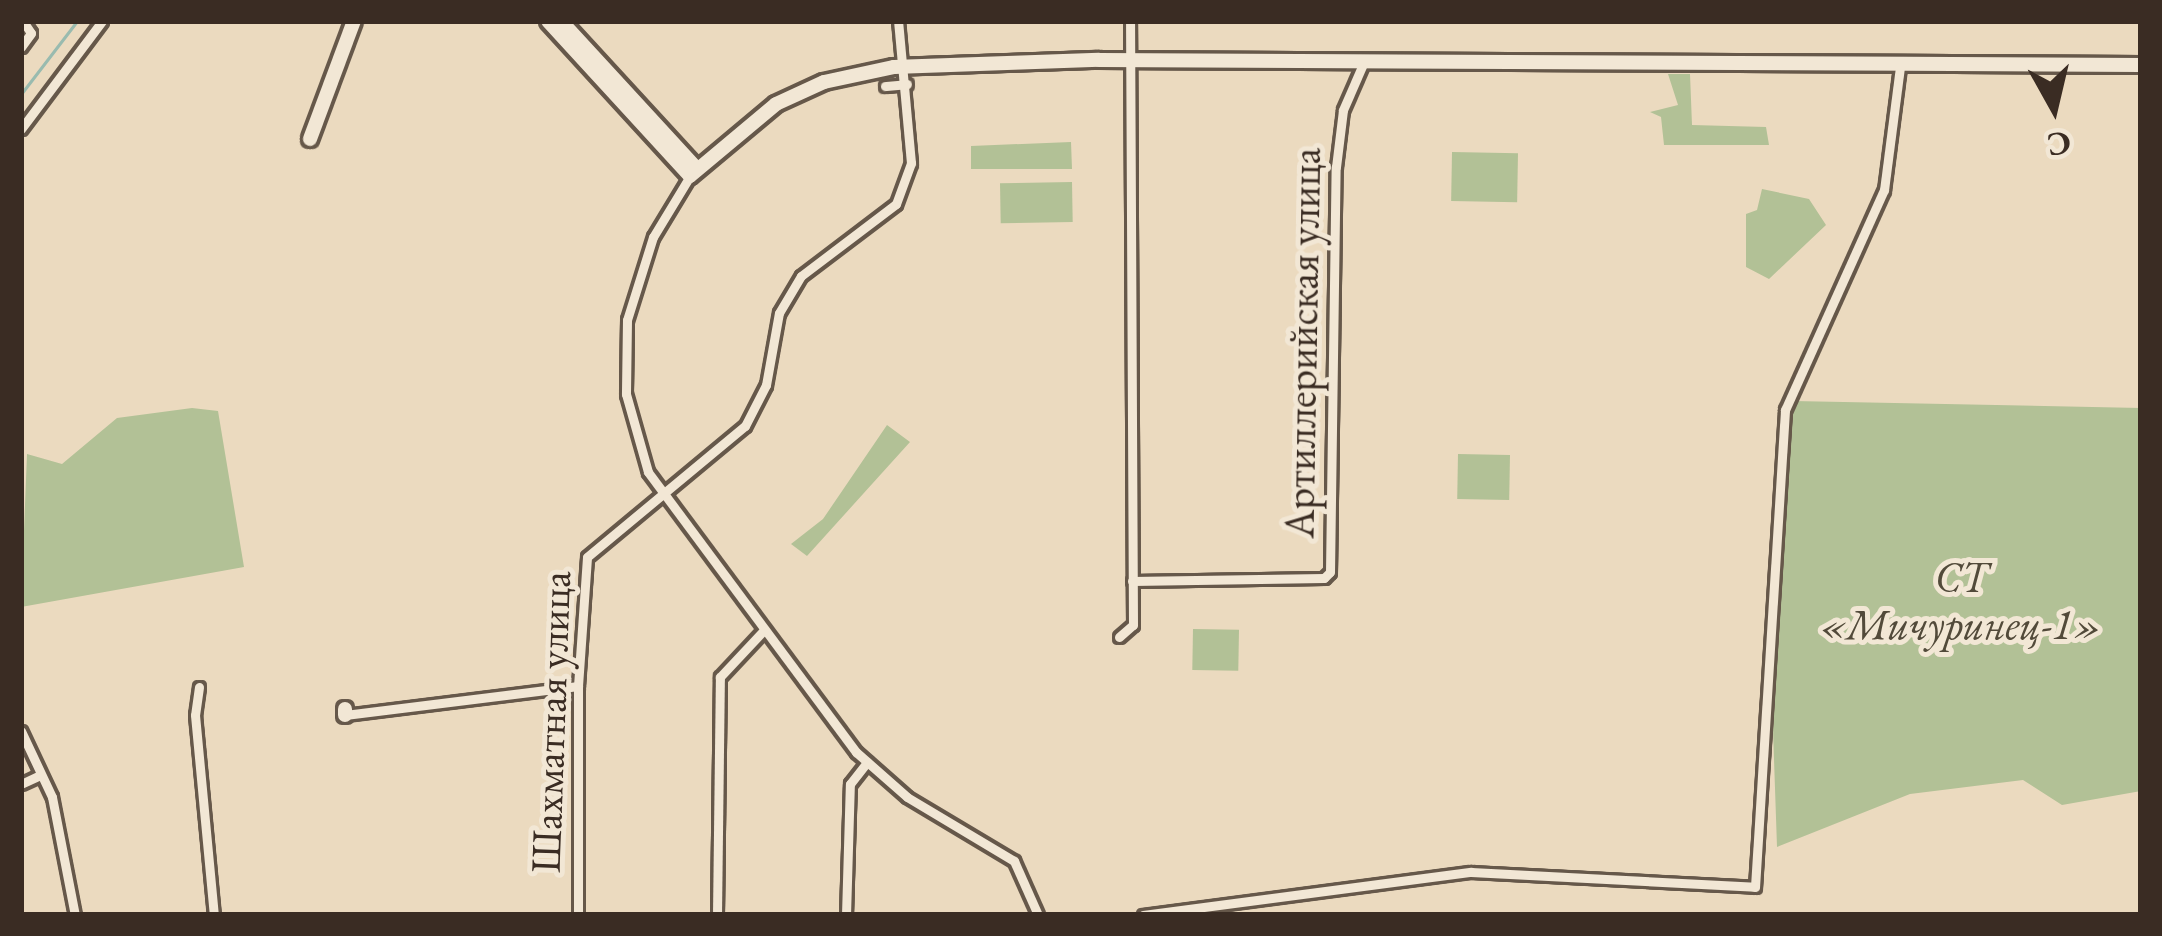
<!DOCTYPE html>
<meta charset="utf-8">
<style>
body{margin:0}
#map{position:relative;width:2162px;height:936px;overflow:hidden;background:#ebdabf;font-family:"EB Garamond",serif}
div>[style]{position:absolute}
.green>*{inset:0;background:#b2c196;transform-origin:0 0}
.stream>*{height:3px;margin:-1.5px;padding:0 1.5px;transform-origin:1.5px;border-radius:1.5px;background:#99bbaf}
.roads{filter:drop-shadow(3px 0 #66584a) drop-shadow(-3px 0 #66584a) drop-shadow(0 3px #66584a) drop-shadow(0 -3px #66584a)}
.street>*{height:9px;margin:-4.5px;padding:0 4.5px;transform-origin:4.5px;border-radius:4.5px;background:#f2e7d5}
.secondary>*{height:14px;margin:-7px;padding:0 7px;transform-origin:7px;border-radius:7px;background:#f2e7d5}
span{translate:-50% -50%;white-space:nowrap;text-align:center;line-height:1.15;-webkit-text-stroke:10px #f2e7d5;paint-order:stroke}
.street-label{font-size:42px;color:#3a2c23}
.park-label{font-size:42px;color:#524a3a;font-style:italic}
.frame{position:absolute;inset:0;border:24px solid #3a2c23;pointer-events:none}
.north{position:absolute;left:1994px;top:48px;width:120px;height:120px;-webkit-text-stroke:9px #f2e7d5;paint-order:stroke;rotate:172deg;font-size:33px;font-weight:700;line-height:48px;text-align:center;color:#3a2c23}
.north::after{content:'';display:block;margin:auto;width:42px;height:54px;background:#3a2c23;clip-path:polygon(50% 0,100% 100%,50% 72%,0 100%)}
</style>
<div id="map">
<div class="green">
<div style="clip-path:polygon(1668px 74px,1690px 74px,1692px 125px,1766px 127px,1769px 145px,1664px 145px,1661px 117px,1650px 112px,1678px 105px)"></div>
<div style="clip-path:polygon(1071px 142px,1072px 169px,971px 169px,971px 146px)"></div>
<div style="left:1452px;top:152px;width:66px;height:49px;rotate:1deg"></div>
<div style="left:1072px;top:182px;width:40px;height:72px;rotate:89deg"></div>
<div style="clip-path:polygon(1762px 189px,1809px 199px,1826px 225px,1769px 279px,1746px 267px,1746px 214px,1757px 210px)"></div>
<div style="clip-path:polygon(1793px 401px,2141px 408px,2141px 791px,2062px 805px,2023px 780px,1910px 794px,1777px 847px,1773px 730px)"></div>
<div style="clip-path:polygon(192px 408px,218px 411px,244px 567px,21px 607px,27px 454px,62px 464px,117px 418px)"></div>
<div style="clip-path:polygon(887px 425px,910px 442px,807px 556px,791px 544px,823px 519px)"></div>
<div style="left:1458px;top:454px;width:52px;height:45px;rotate:1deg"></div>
<div style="left:1193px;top:629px;width:46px;height:41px;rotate:1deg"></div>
</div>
<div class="stream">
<div style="left:21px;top:94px;width:92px;rotate:-52.5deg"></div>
</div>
<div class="roads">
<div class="street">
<div style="left:21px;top:47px;width:17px;rotate:-54deg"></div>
<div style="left:31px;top:33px;width:14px;rotate:-124deg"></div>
<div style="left:885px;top:86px;width:22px;rotate:-5deg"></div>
<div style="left:21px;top:129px;width:135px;rotate:-53.1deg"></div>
<div style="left:690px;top:176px;width:71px;rotate:121.2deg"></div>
<div style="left:653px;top:237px;width:87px;rotate:107.4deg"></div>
<div style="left:627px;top:320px;width:74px;rotate:90.8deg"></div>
<div style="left:626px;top:394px;width:81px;rotate:74.2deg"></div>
<div style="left:648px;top:472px;width:349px;rotate:53.4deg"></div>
<div style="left:856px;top:752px;width:68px;rotate:41.4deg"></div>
<div style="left:907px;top:797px;width:125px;rotate:30.9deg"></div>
<div style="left:1014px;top:861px;width:59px;rotate:66deg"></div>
<div style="left:1132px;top:581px;width:192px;rotate:-0.9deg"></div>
<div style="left:1324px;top:578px;width:8px;rotate:-45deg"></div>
<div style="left:1330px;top:572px;width:405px;rotate:-89.2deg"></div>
<div style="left:1336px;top:167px;width:57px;rotate:-83deg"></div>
<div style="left:1343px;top:110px;width:50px;rotate:-66.5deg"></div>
<div style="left:1119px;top:637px;width:18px;rotate:-41deg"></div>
<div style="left:1133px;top:625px;width:604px;rotate:-90.28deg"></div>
<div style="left:199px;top:687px;width:28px;rotate:98deg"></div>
<div style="left:195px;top:715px;width:201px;rotate:84.6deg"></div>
<div style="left:345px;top:715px;width:235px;rotate:-7.1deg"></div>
<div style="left:21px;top:731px;width:73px;rotate:64.8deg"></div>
<div style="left:52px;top:797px;width:120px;rotate:79deg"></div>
<div style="left:21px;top:784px;width:21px;rotate:-25deg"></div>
<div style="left:578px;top:915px;width:229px;rotate:-90deg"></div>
<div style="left:578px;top:686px;width:129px;rotate:-86deg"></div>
<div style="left:587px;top:557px;width:205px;rotate:-39.7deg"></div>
<div style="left:745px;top:426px;width:46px;rotate:-62.9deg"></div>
<div style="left:766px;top:385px;width:73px;rotate:-79.8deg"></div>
<div style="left:779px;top:313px;width:43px;rotate:-59.3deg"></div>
<div style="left:801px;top:276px;width:119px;rotate:-37.2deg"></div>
<div style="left:896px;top:204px;width:44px;rotate:-69.9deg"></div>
<div style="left:911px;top:163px;width:143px;rotate:-95.2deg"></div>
<div style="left:717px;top:915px;width:238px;rotate:-89.3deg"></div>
<div style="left:720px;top:677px;width:63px;rotate:-46.9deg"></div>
<div style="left:846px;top:915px;width:131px;rotate:-88.3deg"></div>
<div style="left:850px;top:784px;width:28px;rotate:-52deg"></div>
<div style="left:1143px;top:915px;width:331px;rotate:-7.5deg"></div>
<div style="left:1471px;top:872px;width:284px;rotate:3deg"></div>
<div style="left:1755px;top:887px;width:478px;rotate:-86.4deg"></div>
<div style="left:1785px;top:410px;width:241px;rotate:-65.8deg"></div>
<div style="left:1884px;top:190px;width:125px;rotate:-82.6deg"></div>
</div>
<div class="secondary">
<div style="left:548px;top:21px;width:210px;rotate:47.5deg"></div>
<div style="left:690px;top:176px;width:112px;rotate:-39.9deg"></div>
<div style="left:776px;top:104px;width:53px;rotate:-24.6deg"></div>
<div style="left:824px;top:82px;width:72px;rotate:-12.1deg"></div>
<div style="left:894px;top:67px;width:205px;rotate:-2deg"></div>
<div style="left:1099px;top:60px;width:1042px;rotate:0.27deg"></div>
<div style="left:561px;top:21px;width:200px;rotate:47.4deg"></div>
<div style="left:310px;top:139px;width:126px;rotate:-69.6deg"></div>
<div style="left:345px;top:709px;width:6px;rotate:90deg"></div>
</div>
</div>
<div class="street-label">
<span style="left:1303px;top:343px;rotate:-89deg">Артиллерийская улица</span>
<span style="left:551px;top:722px;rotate:-88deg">Шахматная улица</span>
</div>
<div class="park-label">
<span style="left:1961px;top:601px">СТ<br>«Мичуринец-1»</span>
</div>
<div class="frame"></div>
<div class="north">С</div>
</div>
